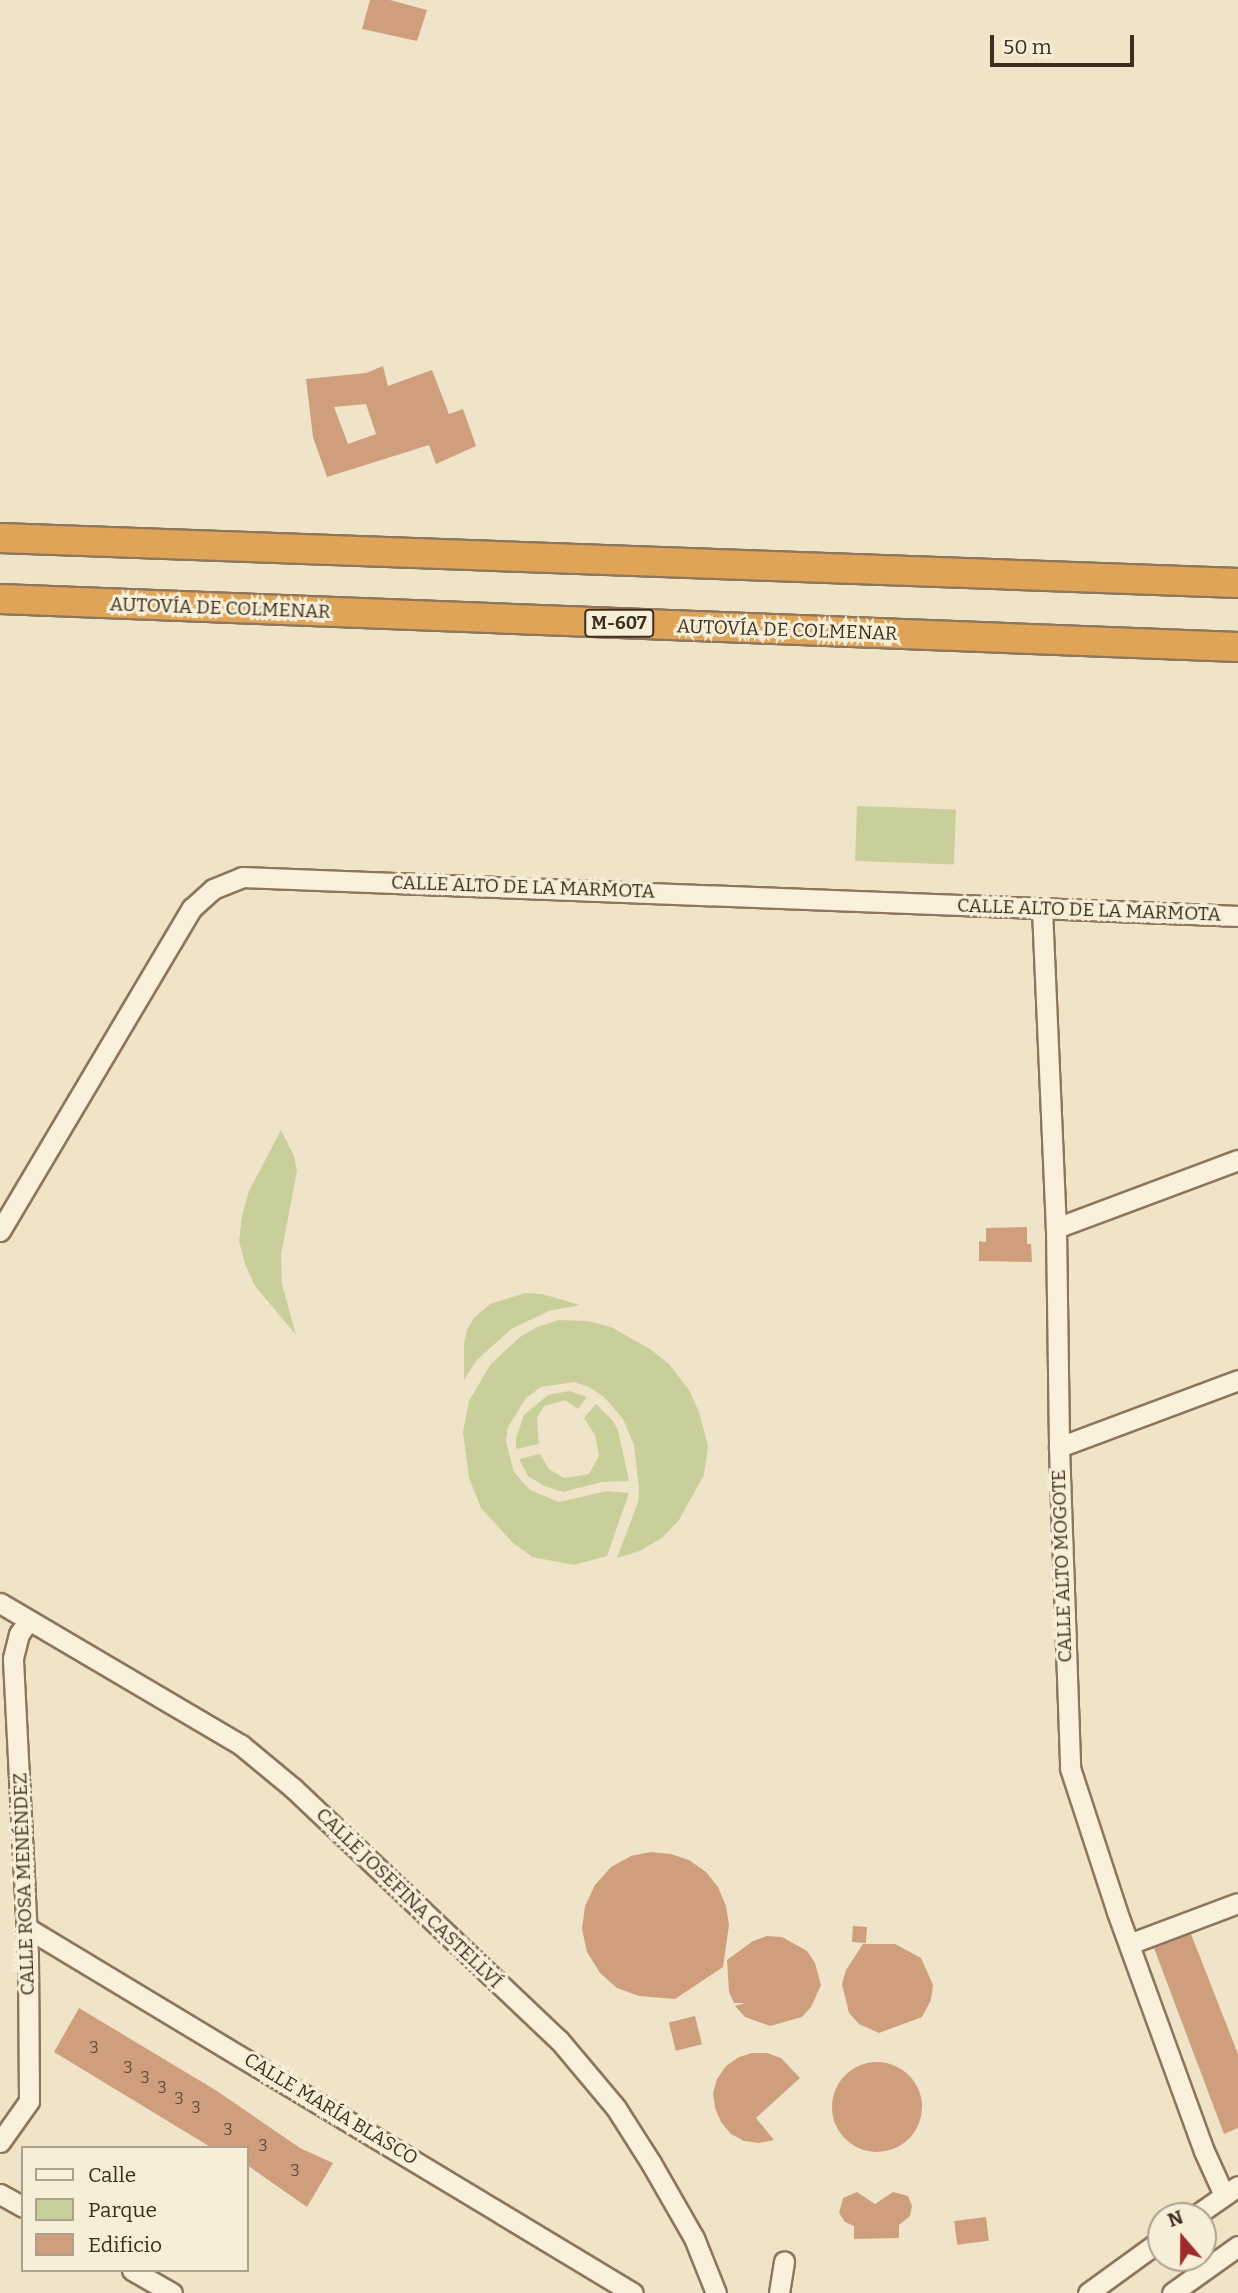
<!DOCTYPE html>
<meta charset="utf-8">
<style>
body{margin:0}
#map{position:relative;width:1238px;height:2293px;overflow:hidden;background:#f0e4c8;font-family:Bitter,serif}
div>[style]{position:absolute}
.green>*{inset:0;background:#c9cf9b;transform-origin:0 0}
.building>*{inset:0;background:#cf9f7d;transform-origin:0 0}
.round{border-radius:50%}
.roads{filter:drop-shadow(2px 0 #8d765c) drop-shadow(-2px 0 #8d765c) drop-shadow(0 2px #8d765c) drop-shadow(0 -2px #8d765c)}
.minor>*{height:19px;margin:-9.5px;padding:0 9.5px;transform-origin:9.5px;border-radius:9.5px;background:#faf1dc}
.highway>*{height:28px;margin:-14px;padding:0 14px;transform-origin:14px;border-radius:14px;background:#e0a458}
span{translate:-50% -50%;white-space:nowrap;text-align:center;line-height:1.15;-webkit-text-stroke:6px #f7eed8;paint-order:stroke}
.number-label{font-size:16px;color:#624a37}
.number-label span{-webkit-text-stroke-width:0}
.shield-label span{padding:2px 5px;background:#f7eed8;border:2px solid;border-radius:5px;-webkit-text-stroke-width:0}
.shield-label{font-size:18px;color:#3d2e20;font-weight:700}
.street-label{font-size:19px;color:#3d2e20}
.legend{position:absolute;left:21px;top:2146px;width:228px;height:126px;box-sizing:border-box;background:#f7eed8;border:2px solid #ada18e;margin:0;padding:9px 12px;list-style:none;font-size:21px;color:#3d2e20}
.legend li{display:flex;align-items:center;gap:14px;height:35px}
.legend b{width:35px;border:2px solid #ada18e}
.north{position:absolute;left:1147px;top:2202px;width:70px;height:70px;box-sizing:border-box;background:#f7eed8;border:2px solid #ada18e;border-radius:50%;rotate:340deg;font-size:19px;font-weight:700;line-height:28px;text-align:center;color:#3d2e20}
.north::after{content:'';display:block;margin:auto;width:24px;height:32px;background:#9e2a2b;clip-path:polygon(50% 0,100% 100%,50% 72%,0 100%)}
.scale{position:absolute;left:990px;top:35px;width:144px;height:32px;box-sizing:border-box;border:4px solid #3d2e20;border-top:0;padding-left:9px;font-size:21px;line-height:24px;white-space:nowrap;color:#3d2e20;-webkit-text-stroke:5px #f7eed8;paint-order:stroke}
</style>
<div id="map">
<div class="green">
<div style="left:857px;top:806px;width:99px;height:55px;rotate:2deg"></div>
<div style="clip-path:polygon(281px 1130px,294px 1156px,297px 1171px,281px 1255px,282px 1284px,296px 1335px,255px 1286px,245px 1264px,239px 1241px,242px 1216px,249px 1191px)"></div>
<div style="clip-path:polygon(525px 1293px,542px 1294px,580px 1305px,549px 1311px,511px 1329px,477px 1360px,464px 1380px,464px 1344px,467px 1330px,474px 1318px,490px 1304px)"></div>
<div style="clip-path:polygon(559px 1320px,588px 1321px,611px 1327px,650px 1349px,669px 1364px,689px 1390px,699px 1412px,708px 1446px,704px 1475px,679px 1520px,663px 1537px,640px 1551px,617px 1558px,638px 1502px,639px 1489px,634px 1445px,623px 1419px,604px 1397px,589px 1387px,574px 1382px,541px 1387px,526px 1398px,508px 1427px,506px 1442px,514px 1472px,530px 1490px,559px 1502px,607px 1491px,629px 1493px,607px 1556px,574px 1565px,532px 1557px,512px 1542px,481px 1508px,469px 1478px,463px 1432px,469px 1401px,490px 1365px,520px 1337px,537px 1327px)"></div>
<div style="clip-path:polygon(569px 1391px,587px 1397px,578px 1409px,565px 1400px,544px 1406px,537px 1418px,539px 1444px,516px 1449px,516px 1438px,524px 1415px,548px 1395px)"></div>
<div style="clip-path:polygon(596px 1404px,613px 1421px,618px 1430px,629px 1481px,602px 1482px,563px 1492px,544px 1486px,528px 1476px,519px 1459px,540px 1454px,549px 1469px,564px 1478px,589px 1474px,599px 1456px,595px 1435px,584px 1418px)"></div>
</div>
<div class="building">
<div style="clip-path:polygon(370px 0,390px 0,427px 10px,417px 41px,362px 29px)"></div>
<div style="clip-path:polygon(evenodd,383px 366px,388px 386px,432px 370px,449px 414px,463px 409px,476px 446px,436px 464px,429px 445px,327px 477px,313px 437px,306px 379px,366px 373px,383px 366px,366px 404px,376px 434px,348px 444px,334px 407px,366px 404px)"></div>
<div style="clip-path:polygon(1027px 1227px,1027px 1244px,1031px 1244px,1032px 1262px,979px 1261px,979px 1241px,986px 1242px,986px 1228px)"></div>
<div style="clip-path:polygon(651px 1852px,671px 1854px,689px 1860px,706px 1872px,718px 1887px,726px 1906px,729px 1925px,723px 1967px,675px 1999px,639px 1996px,617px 1988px,600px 1973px,587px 1952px,582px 1929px,585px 1906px,595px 1885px,611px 1867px,631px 1856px)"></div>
<div style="left:853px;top:1926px;width:14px;height:16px;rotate:4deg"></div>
<div style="clip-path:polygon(1191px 1934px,1238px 2054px,1238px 2128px,1224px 2134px,1154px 1948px)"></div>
<div style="clip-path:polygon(767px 1936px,782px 1937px,807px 1951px,815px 1963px,821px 1985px,811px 2007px,802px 2017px,770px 2026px,745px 2017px,735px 2006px,745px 2003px,734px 2003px,729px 1992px,727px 1960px,753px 1941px)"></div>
<div style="clip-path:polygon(863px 1944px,895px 1944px,921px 1958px,933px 1985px,931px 2000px,922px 2017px,879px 2033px,859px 2024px,849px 2013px,842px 1984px,846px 1970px)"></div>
<div style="clip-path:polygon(79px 2008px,217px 2091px,300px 2148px,333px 2163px,307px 2207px,247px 2165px,247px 2148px,212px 2148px,54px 2052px)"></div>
<div style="left:695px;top:2016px;width:29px;height:27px;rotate:76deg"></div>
<div style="clip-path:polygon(752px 2053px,767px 2053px,781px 2058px,800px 2078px,756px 2118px,774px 2140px,759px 2143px,744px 2141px,731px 2134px,721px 2122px,715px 2108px,713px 2093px,717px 2079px,726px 2066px,739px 2057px)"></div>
<div class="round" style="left:832px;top:2062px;width:90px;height:90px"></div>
<div style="clip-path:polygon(893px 2192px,908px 2196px,912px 2206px,910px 2216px,899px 2225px,899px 2238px,854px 2239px,854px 2226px,845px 2222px,839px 2213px,843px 2198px,857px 2192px,875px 2204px)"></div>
<div style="left:986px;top:2217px;width:24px;height:32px;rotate:83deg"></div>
</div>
<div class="roads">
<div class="minor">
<div style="left:1042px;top:909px;width:319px;rotate:87.5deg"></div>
<div style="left:1056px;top:1228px;width:219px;rotate:89.2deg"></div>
<div style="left:1059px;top:1447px;width:321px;rotate:88deg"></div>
<div style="left:1070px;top:1768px;width:151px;rotate:71.9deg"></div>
<div style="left:1117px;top:1912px;width:254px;rotate:70deg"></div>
<div style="left:1204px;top:2151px;width:48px;rotate:65.6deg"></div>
<div style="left:1056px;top:1228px;width:194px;rotate:-20.5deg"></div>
<div style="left:0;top:1231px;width:376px;rotate:-59.3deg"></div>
<div style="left:192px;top:908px;width:28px;rotate:-42deg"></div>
<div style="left:213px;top:889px;width:31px;rotate:-22deg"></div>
<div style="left:242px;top:877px;width:997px;rotate:2.24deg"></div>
<div style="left:1059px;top:1447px;width:191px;rotate:-20.5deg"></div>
<div style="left:0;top:1603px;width:280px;rotate:30.5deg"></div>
<div style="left:241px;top:1745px;width:67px;rotate:39.6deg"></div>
<div style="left:293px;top:1788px;width:366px;rotate:43.5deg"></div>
<div style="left:559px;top:2040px;width:89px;rotate:50deg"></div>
<div style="left:616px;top:2108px;width:65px;rotate:57.5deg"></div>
<div style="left:651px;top:2163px;width:86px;rotate:60.2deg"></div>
<div style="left:694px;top:2238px;width:59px;rotate:68.2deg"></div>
<div style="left:27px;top:1928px;width:707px;rotate:31.06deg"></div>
<div style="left:1129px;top:1944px;width:116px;rotate:-20.6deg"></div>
<div style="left:0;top:2142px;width:50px;rotate:-54.7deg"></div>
<div style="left:29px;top:2101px;width:145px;rotate:-90.4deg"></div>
<div style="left:28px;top:1956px;width:298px;rotate:-92.9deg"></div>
<div style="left:13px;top:1658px;width:25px;rotate:-76deg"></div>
<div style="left:19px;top:1634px;width:17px;rotate:-54deg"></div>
<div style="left:0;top:2194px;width:26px;rotate:29deg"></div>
<div style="left:1195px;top:2216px;width:52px;rotate:-34.9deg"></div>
<div style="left:132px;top:2270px;width:46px;rotate:29.9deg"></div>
<div style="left:779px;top:2293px;width:32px;rotate:-81deg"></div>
<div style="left:1088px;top:2293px;width:90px;rotate:-36deg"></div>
<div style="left:1172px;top:2293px;width:81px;rotate:-35.5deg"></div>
</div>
<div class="highway">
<div style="left:0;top:538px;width:1239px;rotate:2.08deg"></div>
<div style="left:0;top:599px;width:1239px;rotate:2.22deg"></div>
</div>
</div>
<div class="number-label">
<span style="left:94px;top:2048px">3</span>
<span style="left:128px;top:2068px">3</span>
<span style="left:145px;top:2078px">3</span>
<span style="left:162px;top:2088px">3</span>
<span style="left:179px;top:2099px">3</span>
<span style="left:196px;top:2108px">3</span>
<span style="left:228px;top:2130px">3</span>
<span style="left:263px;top:2146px">3</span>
<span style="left:295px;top:2171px">3</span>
</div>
<div class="shield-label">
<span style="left:619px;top:623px">M-607</span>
</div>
<div class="street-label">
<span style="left:220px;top:608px;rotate:2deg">AUTOVÍA DE COLMENAR</span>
<span style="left:787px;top:630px;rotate:2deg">AUTOVÍA DE COLMENAR</span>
<span style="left:523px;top:887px;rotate:2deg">CALLE ALTO DE LA MARMOTA</span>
<span style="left:1089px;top:910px;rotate:2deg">CALLE ALTO DE LA MARMOTA</span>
<span style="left:1062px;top:1566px;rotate:-92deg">CALLE ALTO MOGOTE</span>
<span style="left:24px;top:1884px;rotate:-92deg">CALLE ROSA MENÉNDEZ</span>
<span style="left:409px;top:1898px;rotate:44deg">CALLE JOSEFINA CASTELLVÍ</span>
<span style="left:331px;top:2109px;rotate:31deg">CALLE MARÍA BLASCO</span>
</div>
<ul class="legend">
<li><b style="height:9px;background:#faf1dc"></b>Calle</li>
<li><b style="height:19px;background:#c9cf9b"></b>Parque</li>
<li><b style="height:19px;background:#cf9f7d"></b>Edificio</li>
</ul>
<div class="north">N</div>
<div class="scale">50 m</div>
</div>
